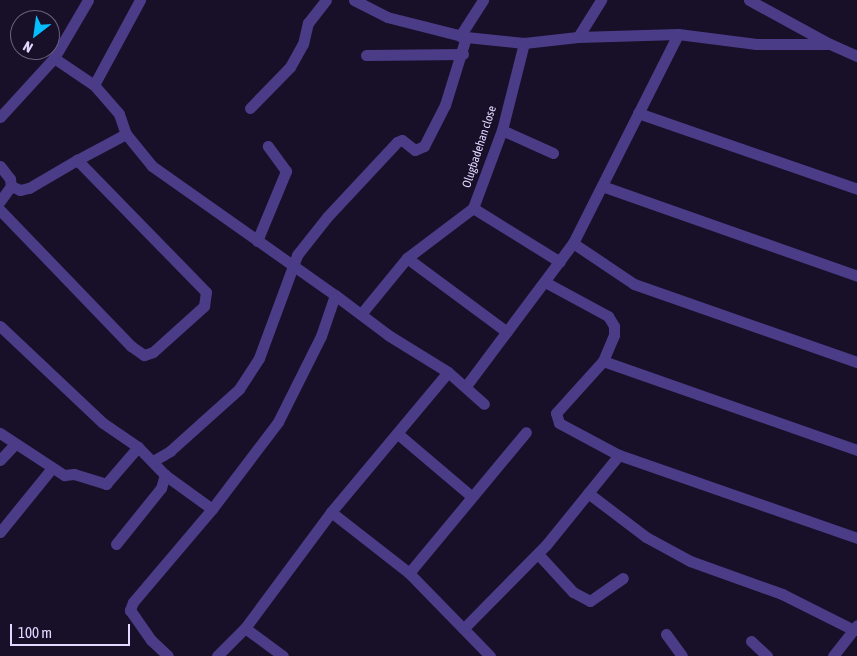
<!DOCTYPE html>
<style>
body{margin:0}
#map{position:relative;width:857px;height:656px;overflow:hidden;background:#181029;font-family:"Asap Condensed",sans-serif}
div>[style]{position:absolute}
.minor>*{height:11px;margin:-5.5px;padding:0 5.5px;transform-origin:5.5px;border-radius:5.5px;background:#4b3c88}
span{translate:-50% -50%;white-space:nowrap;text-align:center;line-height:1.15;-webkit-text-stroke:4px #181029;paint-order:stroke}
.street-label{font-size:12px;color:#e3d8ff}
.north{position:absolute;left:10px;top:10px;width:50px;height:50px;box-sizing:border-box;background:#181029;border:1px solid #69607f;border-radius:50%;rotate:210deg;font-size:14px;font-weight:700;line-height:20px;text-align:center;color:#e3d8ff}
.north::after{content:'';display:block;margin:auto;width:18px;height:22px;background:#05befe;clip-path:polygon(50% 0,100% 100%,50% 72%,0 100%)}
.scale{position:absolute;left:10px;top:624px;width:120px;height:22px;box-sizing:border-box;border:2px solid #e3d8ff;border-top:0;padding-left:6px;font-size:15px;line-height:18px;white-space:nowrap;color:#e3d8ff;-webkit-text-stroke:4px #181029;paint-order:stroke}
</style>
<div id="map">
<div class="minor">
<div style="left:354px;top:0;width:37px;rotate:27deg"></div>
<div style="left:387px;top:17px;width:81px;rotate:14.2deg"></div>
<div style="left:466px;top:37px;width:58px;rotate:5.9deg"></div>
<div style="left:524px;top:43px;width:54px;rotate:-6.3deg"></div>
<div style="left:578px;top:37px;width:100px;rotate:-1.7deg"></div>
<div style="left:678px;top:34px;width:79px;rotate:7.3deg"></div>
<div style="left:756px;top:44px;width:74px"></div>
<div style="left:830px;top:44px;width:30px;rotate:24deg"></div>
<div style="left:749px;top:0;width:90px;rotate:28.6deg"></div>
<div style="left:460px;top:36px;width:43px;rotate:-57.4deg"></div>
<div style="left:578px;top:37px;width:44px;rotate:-58.1deg"></div>
<div style="left:366px;top:55px;width:97px;rotate:-0.6deg"></div>
<div style="left:54px;top:58px;width:48px;rotate:34deg"></div>
<div style="left:94px;top:85px;width:38px;rotate:49deg"></div>
<div style="left:119px;top:114px;width:21px;rotate:71deg"></div>
<div style="left:126px;top:134px;width:41px;rotate:50.9deg"></div>
<div style="left:152px;top:166px;width:224px;rotate:35.2deg"></div>
<div style="left:335px;top:295px;width:43px;rotate:108.9deg"></div>
<div style="left:321px;top:336px;width:96px;rotate:116.6deg"></div>
<div style="left:278px;top:422px;width:109px;rotate:127.2deg"></div>
<div style="left:212px;top:509px;width:122px;rotate:130.3deg"></div>
<div style="left:133px;top:602px;width:9px;rotate:111deg"></div>
<div style="left:130px;top:610px;width:37px;rotate:55deg"></div>
<div style="left:151px;top:640px;width:23px;rotate:43deg"></div>
<div style="left:94px;top:85px;width:97px;rotate:-61.6deg"></div>
<div style="left:250px;top:108px;width:57px;rotate:-45.7deg"></div>
<div style="left:290px;top:67px;width:26px;rotate:-61deg"></div>
<div style="left:303px;top:44px;width:22px;rotate:-77deg"></div>
<div style="left:308px;top:23px;width:29px;rotate:-52deg"></div>
<div style="left:638px;top:113px;width:232px;rotate:19.1deg"></div>
<div style="left:0;top:117px;width:80px;rotate:-47.5deg"></div>
<div style="left:54px;top:58px;width:67px;rotate:-59.6deg"></div>
<div style="left:502px;top:130px;width:56px;rotate:24.3deg"></div>
<div style="left:0;top:166px;width:16px;rotate:52deg"></div>
<div style="left:10px;top:179px;width:7px;rotate:82deg"></div>
<div style="left:11px;top:186px;width:19px;rotate:126deg"></div>
<div style="left:11px;top:186px;width:10px;rotate:24deg"></div>
<div style="left:20px;top:190px;width:9px;rotate:-13deg"></div>
<div style="left:29px;top:188px;width:56px;rotate:-30.3deg"></div>
<div style="left:602px;top:186px;width:270px;rotate:19.4deg"></div>
<div style="left:473px;top:208px;width:102px;rotate:31.8deg"></div>
<div style="left:0;top:210px;width:189px;rotate:46.1deg"></div>
<div style="left:131px;top:346px;width:16px;rotate:35deg"></div>
<div style="left:144px;top:355px;width:9px;rotate:-18deg"></div>
<div style="left:153px;top:352px;width:69px;rotate:-42deg"></div>
<div style="left:204px;top:306px;width:14px;rotate:-82deg"></div>
<div style="left:206px;top:292px;width:185px;rotate:-134.3deg"></div>
<div style="left:77px;top:160px;width:55px;rotate:-28deg"></div>
<div style="left:257px;top:241px;width:76px;rotate:-67.5deg"></div>
<div style="left:286px;top:171px;width:31px;rotate:-126deg"></div>
<div style="left:573px;top:243px;width:73px;rotate:33.9deg"></div>
<div style="left:634px;top:284px;width:236px;rotate:19.3deg"></div>
<div style="left:407px;top:258px;width:83px;rotate:-37.1deg"></div>
<div style="left:473px;top:208px;width:83px;rotate:-69.6deg"></div>
<div style="left:502px;top:130px;width:90px;rotate:-75.8deg"></div>
<div style="left:545px;top:282px;width:72px;rotate:28.4deg"></div>
<div style="left:608px;top:316px;width:12px;rotate:59deg"></div>
<div style="left:614px;top:326px;width:9px;rotate:90deg"></div>
<div style="left:614px;top:335px;width:28px;rotate:113deg"></div>
<div style="left:603px;top:361px;width:70px;rotate:132.1deg"></div>
<div style="left:556px;top:413px;width:10px;rotate:73deg"></div>
<div style="left:559px;top:423px;width:68px;rotate:28.1deg"></div>
<div style="left:619px;top:455px;width:252px;rotate:19.2deg"></div>
<div style="left:335px;top:295px;width:66px;rotate:37deg"></div>
<div style="left:388px;top:335px;width:70px;rotate:31.7deg"></div>
<div style="left:448px;top:372px;width:48px;rotate:41.6deg"></div>
<div style="left:361px;top:314px;width:72px;rotate:-50.6deg"></div>
<div style="left:407px;top:258px;width:124px;rotate:36.5deg"></div>
<div style="left:0;top:326px;width:141px;rotate:43.3deg"></div>
<div style="left:103px;top:423px;width:42px;rotate:34.4deg"></div>
<div style="left:138px;top:447px;width:39px;rotate:46deg"></div>
<div style="left:165px;top:475px;width:58px;rotate:35.9deg"></div>
<div style="left:603px;top:361px;width:269px;rotate:19.3deg"></div>
<div style="left:466px;top:386px;width:179px;rotate:-53.2deg"></div>
<div style="left:573px;top:243px;width:234px;rotate:-63.3deg"></div>
<div style="left:0;top:433px;width:77px;rotate:33.3deg"></div>
<div style="left:64px;top:475px;width:10px;rotate:-6deg"></div>
<div style="left:74px;top:474px;width:34px;rotate:17deg"></div>
<div style="left:106px;top:484px;width:49px;rotate:-49.1deg"></div>
<div style="left:398px;top:434px;width:96px;rotate:40.3deg"></div>
<div style="left:0;top:460px;width:22px;rotate:-47deg"></div>
<div style="left:153px;top:461px;width:20px;rotate:-30deg"></div>
<div style="left:170px;top:451px;width:93px;rotate:-41.9deg"></div>
<div style="left:239px;top:389px;width:37px;rotate:-57deg"></div>
<div style="left:259px;top:358px;width:110px;rotate:-69.7deg"></div>
<div style="left:297px;top:255px;width:48px;rotate:-51.7deg"></div>
<div style="left:327px;top:217px;width:103px;rotate:-47deg"></div>
<div style="left:397px;top:142px;width:5px;rotate:-22deg"></div>
<div style="left:402px;top:140px;width:16px;rotate:38deg"></div>
<div style="left:415px;top:150px;width:10px;rotate:-24deg"></div>
<div style="left:424px;top:146px;width:46px;rotate:-62.9deg"></div>
<div style="left:445px;top:105px;width:71px;rotate:-72.8deg"></div>
<div style="left:588px;top:493px;width:73px;rotate:37.2deg"></div>
<div style="left:646px;top:537px;width:50px;rotate:28.6deg"></div>
<div style="left:690px;top:561px;width:98px;rotate:19.7deg"></div>
<div style="left:782px;top:594px;width:80px;rotate:26.6deg"></div>
<div style="left:331px;top:512px;width:99px;rotate:38deg"></div>
<div style="left:409px;top:573px;width:116px;rotate:45.7deg"></div>
<div style="left:0;top:532px;width:82px;rotate:-50.9deg"></div>
<div style="left:116px;top:544px;width:72px;rotate:-51.2deg"></div>
<div style="left:161px;top:488px;width:14px;rotate:-73deg"></div>
<div style="left:538px;top:554px;width:52px;rotate:47.4deg"></div>
<div style="left:573px;top:592px;width:19px;rotate:28deg"></div>
<div style="left:590px;top:601px;width:40px;rotate:-34.9deg"></div>
<div style="left:409px;top:573px;width:183px;rotate:-50.3deg"></div>
<div style="left:465px;top:627px;width:115px;rotate:-45.4deg"></div>
<div style="left:546px;top:545px;width:116px;rotate:-51deg"></div>
<div style="left:245px;top:628px;width:47px;rotate:36.4deg"></div>
<div style="left:666px;top:634px;width:27px;rotate:54deg"></div>
<div style="left:751px;top:641px;width:22px;rotate:43deg"></div>
<div style="left:217px;top:656px;width:40px;rotate:-45deg"></div>
<div style="left:245px;top:628px;width:144px;rotate:-53.4deg"></div>
<div style="left:331px;top:512px;width:182px;rotate:-50.1deg"></div>
<div style="left:833px;top:656px;width:39px;rotate:-52deg"></div>
</div>
<div class="street-label">
<span style="left:480px;top:147px;rotate:-72deg">Olugbadehan close</span>
</div>
<div class="north">N</div>
<div class="scale">100 m</div>
</div>
